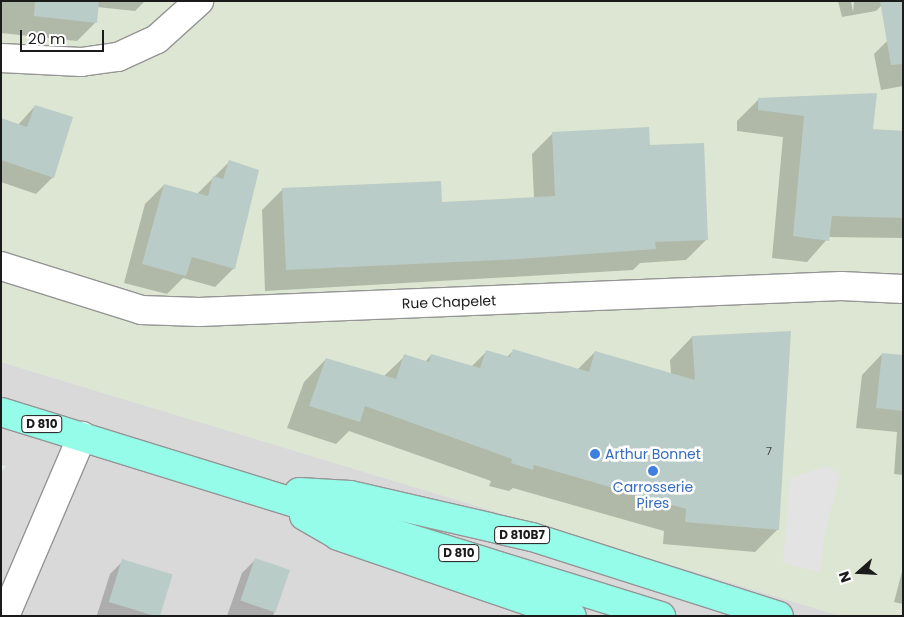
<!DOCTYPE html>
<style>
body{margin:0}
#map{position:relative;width:904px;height:617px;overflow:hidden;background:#e0edec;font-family:Poppins,sans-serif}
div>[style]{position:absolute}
.residential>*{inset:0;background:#d8d9d8}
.industrial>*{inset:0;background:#dde6d2}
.parking>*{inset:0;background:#e3e3e3}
.shadow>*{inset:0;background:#0003}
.building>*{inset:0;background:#baccc7;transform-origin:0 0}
.roads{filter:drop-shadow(1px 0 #959595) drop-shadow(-1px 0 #959595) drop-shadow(0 1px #959595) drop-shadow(0 -1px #959595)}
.minor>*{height:28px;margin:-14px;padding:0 14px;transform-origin:14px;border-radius:14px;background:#fff}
.primary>*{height:28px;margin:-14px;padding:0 14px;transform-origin:14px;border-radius:14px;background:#96fcea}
.dots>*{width:14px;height:14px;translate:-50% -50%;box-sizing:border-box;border:2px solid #fff;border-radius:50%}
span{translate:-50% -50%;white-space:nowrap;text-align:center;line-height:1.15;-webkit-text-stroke:5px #fff;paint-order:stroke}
.number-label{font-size:11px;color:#434746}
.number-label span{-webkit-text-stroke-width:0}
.shield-label span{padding:1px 4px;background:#fff;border:1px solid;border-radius:4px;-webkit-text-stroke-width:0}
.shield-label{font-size:12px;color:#1b1b1b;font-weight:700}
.street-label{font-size:14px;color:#1b1b1b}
.shop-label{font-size:14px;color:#366cbe}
.left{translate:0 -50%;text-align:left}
.frame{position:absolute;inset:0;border:2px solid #1b1b1b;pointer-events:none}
.north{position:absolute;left:834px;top:547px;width:50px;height:50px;-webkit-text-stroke:4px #fff;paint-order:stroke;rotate:251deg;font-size:14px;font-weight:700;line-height:20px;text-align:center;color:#1b1b1b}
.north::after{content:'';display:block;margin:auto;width:18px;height:22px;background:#1b1b1b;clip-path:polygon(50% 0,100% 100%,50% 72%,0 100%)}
.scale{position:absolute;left:20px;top:30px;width:84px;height:22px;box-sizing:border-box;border:2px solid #1b1b1b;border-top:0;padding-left:6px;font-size:15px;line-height:18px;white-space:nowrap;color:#1b1b1b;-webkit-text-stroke:4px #fff;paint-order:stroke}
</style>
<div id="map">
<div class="residential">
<div style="clip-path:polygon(1px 362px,841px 616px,1px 616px,1px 473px,6px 466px,1px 465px)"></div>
</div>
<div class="industrial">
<div style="clip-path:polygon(1px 1px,903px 1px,903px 616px,841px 616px,1px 362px)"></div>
</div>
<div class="parking">
<div style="clip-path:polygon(827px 466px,840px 475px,824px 536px,821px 573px,783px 563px,790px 478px)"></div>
</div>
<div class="shadow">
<div style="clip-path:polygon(1px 1px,145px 1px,135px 11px,97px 7px,95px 23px,77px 41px,1px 33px)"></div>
<div style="clip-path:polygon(838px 1px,851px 1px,853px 12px,854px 1px,886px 1px,876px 11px,842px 17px)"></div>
<div style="clip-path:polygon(903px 38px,903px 86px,881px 90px,874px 54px,887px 41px)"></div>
<div style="clip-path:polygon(759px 99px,871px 130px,903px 131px,903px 238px,829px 237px,807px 262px,772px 258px,783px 137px,737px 131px,737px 121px)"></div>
<div style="clip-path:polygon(35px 106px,53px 177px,36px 194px,1px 182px,1px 120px,18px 125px)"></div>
<div style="clip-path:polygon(553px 133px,649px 146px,707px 239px,686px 260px,640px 263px,633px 270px,265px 291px,262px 210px,283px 189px,441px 203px,534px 198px,532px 154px)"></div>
<div style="clip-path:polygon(229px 162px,234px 268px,215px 287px,183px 278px,167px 294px,124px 283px,145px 204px,164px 185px,197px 194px)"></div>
<div style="clip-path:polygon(790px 333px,778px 529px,755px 552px,663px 544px,664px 531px,513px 488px,509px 491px,489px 486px,491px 481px,349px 431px,336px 444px,287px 428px,304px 382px,326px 359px,384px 376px,405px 356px,425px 362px,431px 355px,471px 367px,486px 352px,506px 358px,514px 350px,577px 370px,595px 352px,671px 374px,670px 360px,692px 337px)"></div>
<div style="clip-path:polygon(882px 354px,903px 356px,903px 475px,894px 474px,897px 432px,856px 428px,862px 375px)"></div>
<div style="clip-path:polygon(255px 560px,288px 571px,273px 616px,227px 616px,242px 573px)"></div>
<div style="clip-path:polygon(123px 561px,169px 575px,159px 616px,97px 615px,110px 574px)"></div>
<div style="clip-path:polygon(903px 568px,903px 604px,894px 602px)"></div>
</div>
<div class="building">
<div style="clip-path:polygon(35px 1px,99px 1px,97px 23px,34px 16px)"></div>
<div style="clip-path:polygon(880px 1px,903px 1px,903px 64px,891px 65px)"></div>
<div style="clip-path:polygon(877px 93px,873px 129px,903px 131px,903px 218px,832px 216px,829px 241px,793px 236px,804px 116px,758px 110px,758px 98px)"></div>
<div style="clip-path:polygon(35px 105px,73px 117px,54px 178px,1px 160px,1px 118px,27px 127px)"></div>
<div style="clip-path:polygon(649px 127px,650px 145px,704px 143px,708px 240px,655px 242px,656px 249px,519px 259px,286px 270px,282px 188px,441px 181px,442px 202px,555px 196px,552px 132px)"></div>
<div style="clip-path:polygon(229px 160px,259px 170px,235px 269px,192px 257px,186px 276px,142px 264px,164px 184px,208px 196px,213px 176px,223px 179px)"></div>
<div style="clip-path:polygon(791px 331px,779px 530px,685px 522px,686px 509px,534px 465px,533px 470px,511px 463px,512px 459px,365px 406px,360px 422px,309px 406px,326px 358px,396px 379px,404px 354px,429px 362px,431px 354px,480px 368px,486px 350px,510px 357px,513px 349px,589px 372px,595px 351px,695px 380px,692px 336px)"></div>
<div style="clip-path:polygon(882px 353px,903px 355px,903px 411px,876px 408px)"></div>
<div style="left:255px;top:558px;width:37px;height:45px;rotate:19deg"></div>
<div style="left:122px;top:559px;width:53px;height:45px;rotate:17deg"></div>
</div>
<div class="roads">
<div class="minor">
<div style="left:1px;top:58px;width:80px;rotate:2.9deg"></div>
<div style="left:81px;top:62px;width:37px;rotate:-8deg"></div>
<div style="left:118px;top:57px;width:43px;rotate:-24.8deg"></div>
<div style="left:157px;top:39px;width:57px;rotate:-42.1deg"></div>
<div style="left:1px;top:266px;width:147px;rotate:17.4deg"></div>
<div style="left:141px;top:310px;width:58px;rotate:2deg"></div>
<div style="left:199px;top:312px;width:643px;rotate:-2.32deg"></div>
<div style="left:841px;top:286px;width:62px;rotate:2.8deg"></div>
<div style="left:5px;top:616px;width:196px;rotate:-66.8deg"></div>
</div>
<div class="primary">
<div style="left:1px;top:412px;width:691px;rotate:17.18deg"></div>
<div style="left:299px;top:492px;width:51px;rotate:3.4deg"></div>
<div style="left:350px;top:495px;width:187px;rotate:13deg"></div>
<div style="left:532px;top:537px;width:259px;rotate:17.7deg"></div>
<div style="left:304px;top:516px;width:39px;rotate:30deg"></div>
<div style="left:338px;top:536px;width:247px;rotate:18.9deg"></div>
</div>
</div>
<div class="dots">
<div style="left:595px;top:454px;background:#3f7fe0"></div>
<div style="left:653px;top:471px;background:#3f7fe0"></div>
</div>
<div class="number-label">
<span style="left:769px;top:451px">7</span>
</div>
<div class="shield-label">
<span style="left:42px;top:424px">D 810</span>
<span style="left:522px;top:535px">D 810B7</span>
<span style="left:459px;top:553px">D 810</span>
</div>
<div class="street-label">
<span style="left:449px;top:302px;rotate:-2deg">Rue Chapelet</span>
</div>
<div class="shop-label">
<span class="left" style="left:605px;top:454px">Arthur Bonnet</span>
<span style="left:653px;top:495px">Carrosserie<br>Pires</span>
</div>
<div class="frame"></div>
<div class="north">N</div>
<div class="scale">20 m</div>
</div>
